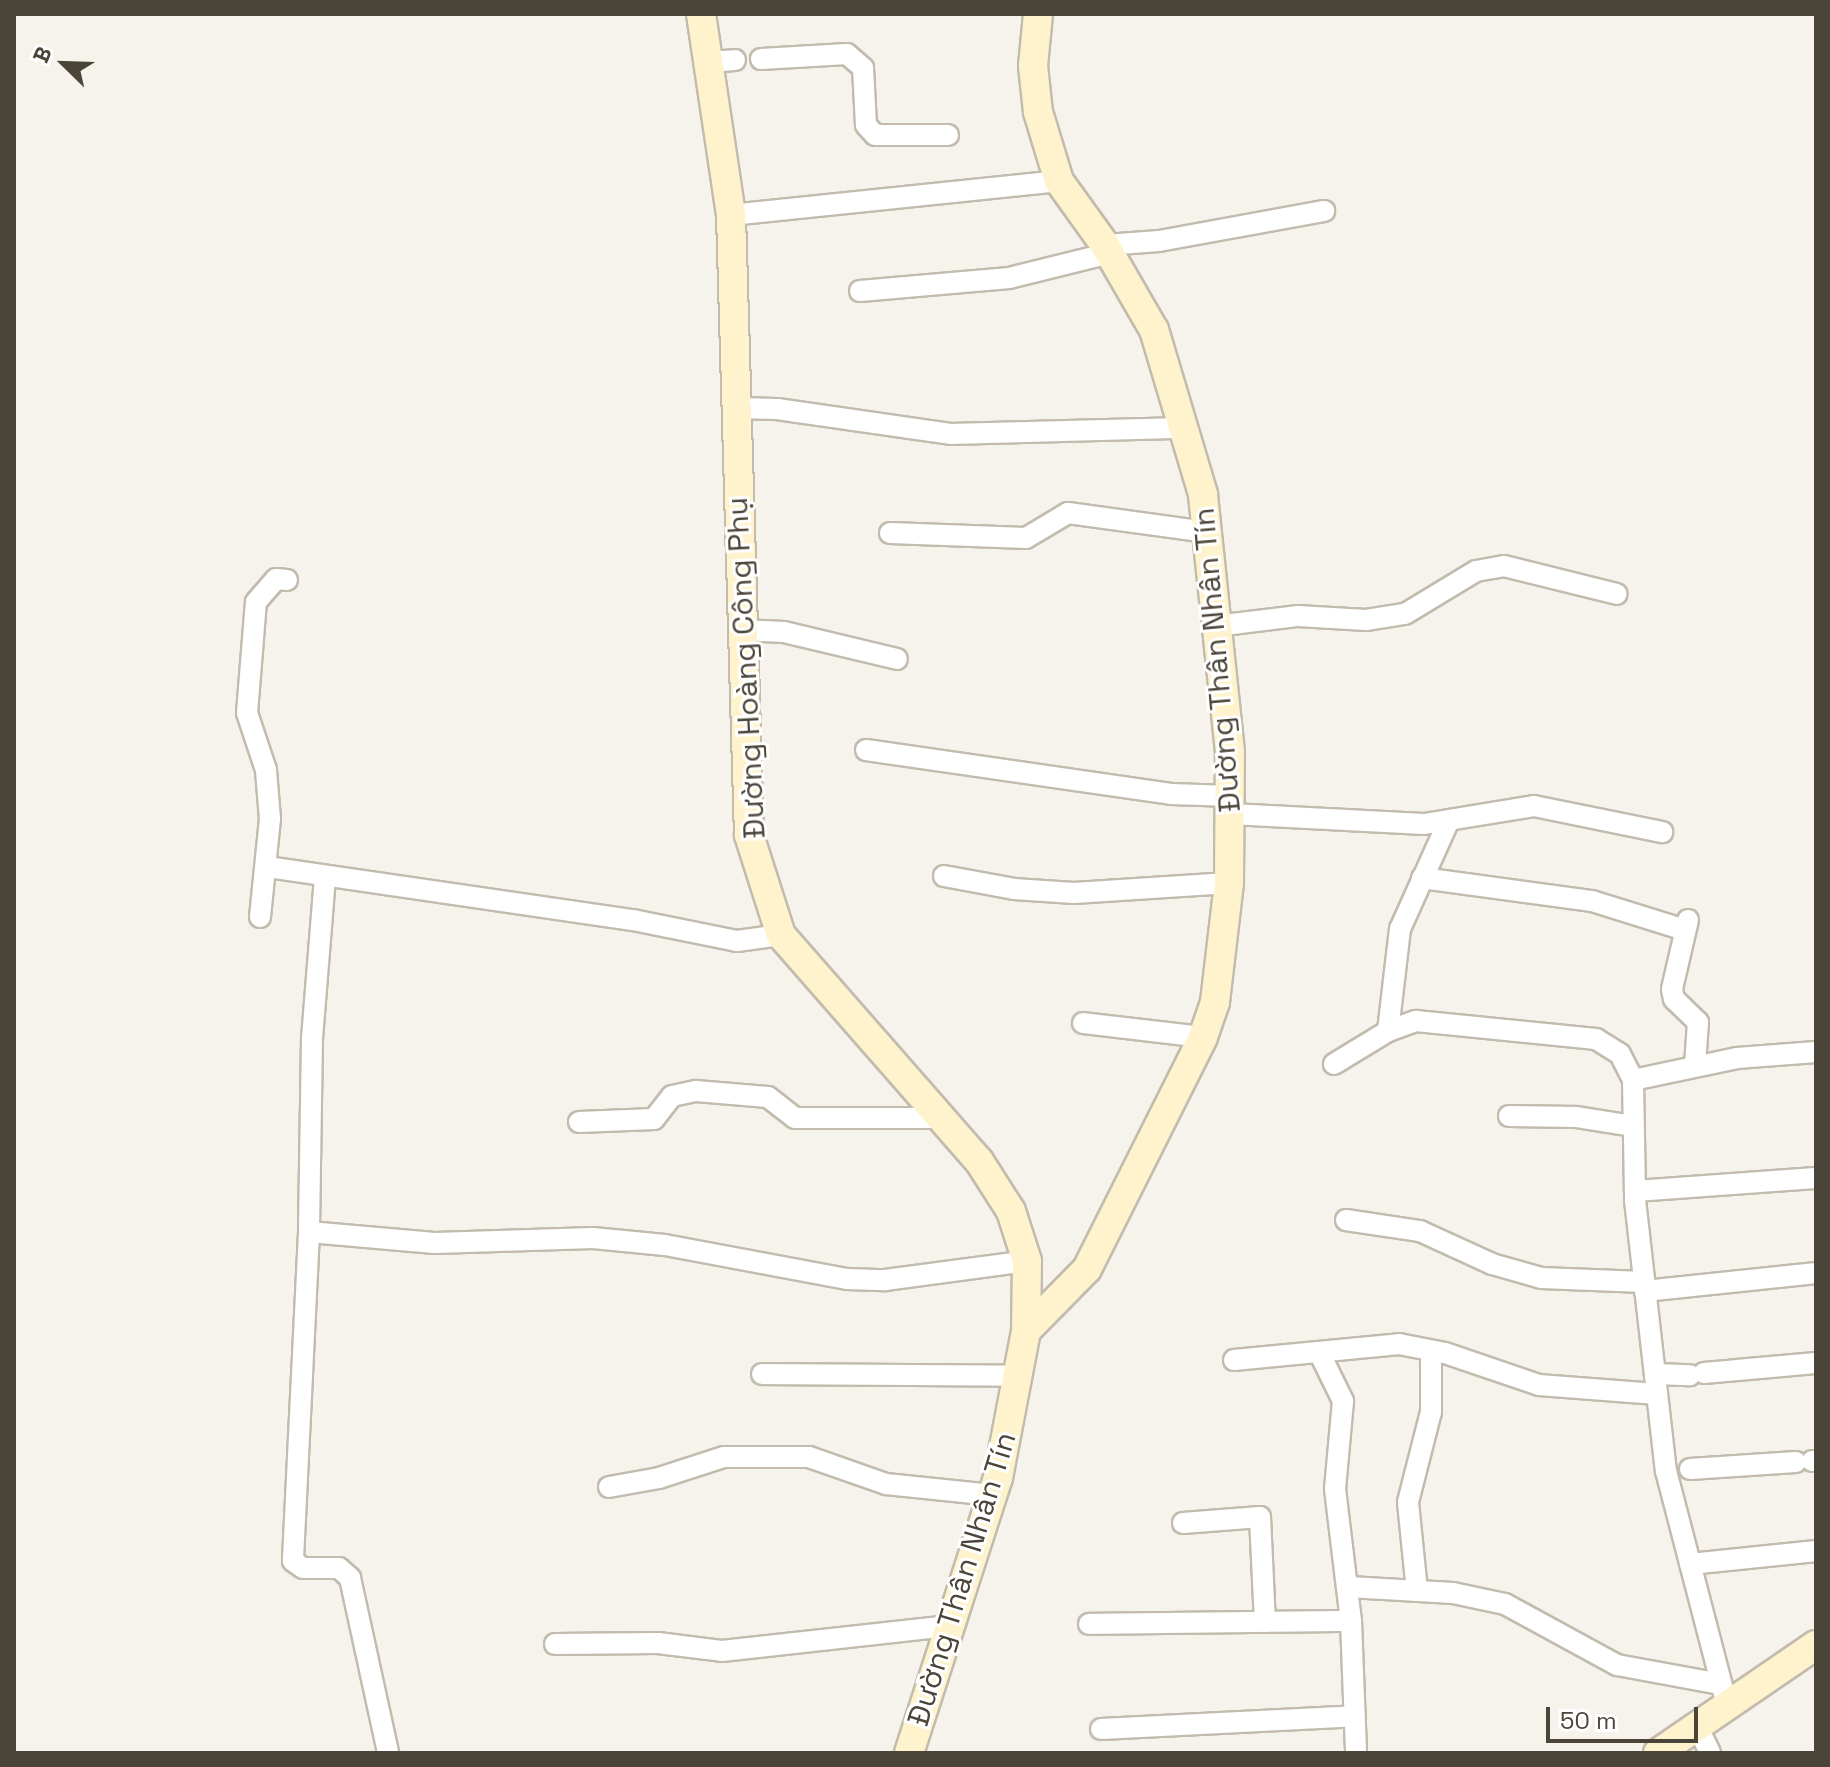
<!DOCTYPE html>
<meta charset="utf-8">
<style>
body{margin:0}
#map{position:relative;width:1830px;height:1767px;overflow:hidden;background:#f6f3ec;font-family:"Space Grotesk",sans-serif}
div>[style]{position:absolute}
.roads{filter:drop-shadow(2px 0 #c2bbae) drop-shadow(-2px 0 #c2bbae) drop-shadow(0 2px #c2bbae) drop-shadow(0 -2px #c2bbae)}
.street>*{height:20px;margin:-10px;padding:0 10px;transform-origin:10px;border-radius:10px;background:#fff}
.secondary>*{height:28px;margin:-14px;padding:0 14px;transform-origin:14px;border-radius:14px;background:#fff3cd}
span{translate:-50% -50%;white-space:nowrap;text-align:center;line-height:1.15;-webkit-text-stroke:6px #fff;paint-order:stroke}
.street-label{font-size:30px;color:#4b4439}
.frame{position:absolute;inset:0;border:16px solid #4b4439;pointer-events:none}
.north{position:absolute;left:24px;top:24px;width:80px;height:80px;-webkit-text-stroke:6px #fff;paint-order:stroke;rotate:293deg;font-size:22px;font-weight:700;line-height:32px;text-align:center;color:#4b4439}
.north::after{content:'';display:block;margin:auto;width:28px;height:36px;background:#4b4439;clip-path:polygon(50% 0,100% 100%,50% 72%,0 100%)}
.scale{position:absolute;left:1546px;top:1707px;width:152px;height:36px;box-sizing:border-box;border:4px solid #4b4439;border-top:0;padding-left:10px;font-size:24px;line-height:28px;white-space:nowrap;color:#4b4439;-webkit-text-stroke:6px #fff;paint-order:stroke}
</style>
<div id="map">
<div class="roads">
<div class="street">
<div style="left:761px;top:59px;width:86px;rotate:-3.3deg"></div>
<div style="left:847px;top:54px;width:21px;rotate:41deg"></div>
<div style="left:863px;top:68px;width:57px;rotate:87deg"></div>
<div style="left:866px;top:125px;width:13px;rotate:48deg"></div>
<div style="left:875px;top:135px;width:73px"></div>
<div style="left:708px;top:62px;width:27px;rotate:-4deg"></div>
<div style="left:731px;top:215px;width:330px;rotate:-5.9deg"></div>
<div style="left:1105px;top:245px;width:54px;rotate:-4.2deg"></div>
<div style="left:1159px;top:241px;width:168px;rotate:-10.3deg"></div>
<div style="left:860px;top:291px;width:150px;rotate:-5deg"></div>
<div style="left:1009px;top:278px;width:104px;rotate:-13.9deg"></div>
<div style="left:736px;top:408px;width:41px;rotate:1.4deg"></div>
<div style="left:777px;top:409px;width:175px;rotate:8.2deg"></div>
<div style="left:950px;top:434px;width:234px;rotate:-1.5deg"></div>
<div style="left:890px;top:533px;width:136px;rotate:2.1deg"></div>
<div style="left:1026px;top:538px;width:49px;rotate:-30.8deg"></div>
<div style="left:1068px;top:513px;width:139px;rotate:7.8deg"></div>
<div style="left:1216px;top:626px;width:83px;rotate:-7deg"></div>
<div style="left:1298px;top:616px;width:68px;rotate:3.4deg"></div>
<div style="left:1366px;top:620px;width:39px;rotate:-9deg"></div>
<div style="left:1405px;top:614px;width:83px;rotate:-31.2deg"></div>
<div style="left:1476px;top:571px;width:28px;rotate:-10deg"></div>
<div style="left:1504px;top:566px;width:116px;rotate:13.9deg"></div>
<div style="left:741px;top:630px;width:43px;rotate:2.7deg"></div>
<div style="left:784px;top:632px;width:116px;rotate:13.4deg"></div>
<div style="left:866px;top:750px;width:308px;rotate:8.2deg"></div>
<div style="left:1171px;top:794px;width:61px;rotate:1.9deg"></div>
<div style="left:1231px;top:814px;width:193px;rotate:3deg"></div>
<div style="left:1424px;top:824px;width:111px;rotate:-9.3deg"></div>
<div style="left:1534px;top:806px;width:131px;rotate:11.5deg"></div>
<div style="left:268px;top:867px;width:369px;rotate:8.3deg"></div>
<div style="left:633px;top:920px;width:106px;rotate:11.4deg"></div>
<div style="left:737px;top:941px;width:44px;rotate:-7.8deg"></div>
<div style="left:944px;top:876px;width:71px;rotate:10.5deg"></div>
<div style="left:1014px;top:889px;width:60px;rotate:3.8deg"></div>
<div style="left:1074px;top:893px;width:155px;rotate:-3.7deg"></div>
<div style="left:325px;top:877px;width:162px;rotate:94.6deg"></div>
<div style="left:312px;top:1038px;width:194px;rotate:90.9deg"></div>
<div style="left:309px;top:1232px;width:329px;rotate:92.8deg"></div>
<div style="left:293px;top:1561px;width:12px;rotate:35deg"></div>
<div style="left:303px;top:1568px;width:36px"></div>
<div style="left:339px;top:1568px;width:15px;rotate:42deg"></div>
<div style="left:350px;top:1578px;width:179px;rotate:77.7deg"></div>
<div style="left:1422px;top:878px;width:172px;rotate:7.7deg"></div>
<div style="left:1592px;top:901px;width:97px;rotate:17.3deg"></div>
<div style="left:260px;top:917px;width:99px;rotate:-84.2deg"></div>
<div style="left:270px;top:819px;width:49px;rotate:-94.7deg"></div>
<div style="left:266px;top:770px;width:60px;rotate:-108.4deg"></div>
<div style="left:247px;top:713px;width:111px;rotate:-85.4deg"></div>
<div style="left:256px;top:602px;width:30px;rotate:-49deg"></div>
<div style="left:276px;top:579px;width:11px;rotate:5deg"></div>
<div style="left:1688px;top:920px;width:71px;rotate:103.1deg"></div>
<div style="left:1672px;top:989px;width:10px;rotate:79deg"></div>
<div style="left:1674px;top:999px;width:33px;rotate:44deg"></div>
<div style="left:1698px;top:1022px;width:43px;rotate:94deg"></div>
<div style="left:1083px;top:1023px;width:121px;rotate:6.7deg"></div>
<div style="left:1388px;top:1031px;width:103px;rotate:-83.3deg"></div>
<div style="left:1400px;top:929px;width:117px;rotate:-65.8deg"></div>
<div style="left:1334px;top:1064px;width:63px;rotate:-31.4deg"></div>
<div style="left:1388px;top:1031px;width:30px;rotate:-20deg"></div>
<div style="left:1416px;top:1021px;width:181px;rotate:5.7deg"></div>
<div style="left:1596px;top:1039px;width:28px;rotate:32deg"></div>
<div style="left:1620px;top:1054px;width:29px;rotate:63deg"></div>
<div style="left:1633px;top:1080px;width:120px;rotate:89deg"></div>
<div style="left:1635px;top:1200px;width:273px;rotate:83.5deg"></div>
<div style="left:1666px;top:1471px;width:243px;rotate:75.4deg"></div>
<div style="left:1633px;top:1080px;width:106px;rotate:-11.9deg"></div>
<div style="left:1737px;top:1058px;width:79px;rotate:-4.3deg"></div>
<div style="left:1509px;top:1116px;width:67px;rotate:0.9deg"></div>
<div style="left:1576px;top:1117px;width:58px;rotate:9deg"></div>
<div style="left:579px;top:1122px;width:75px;rotate:-2.3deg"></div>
<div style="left:654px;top:1119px;width:29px;rotate:-52deg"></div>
<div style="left:672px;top:1096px;width:25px;rotate:-12deg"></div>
<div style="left:696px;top:1091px;width:72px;rotate:4.8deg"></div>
<div style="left:768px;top:1097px;width:34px;rotate:38deg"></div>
<div style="left:795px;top:1118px;width:146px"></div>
<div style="left:1635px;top:1191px;width:181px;rotate:-4.1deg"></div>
<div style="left:1346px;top:1220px;width:75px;rotate:8.5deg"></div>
<div style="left:1420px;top:1231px;width:79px;rotate:24.6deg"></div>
<div style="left:1492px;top:1264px;width:51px;rotate:15.9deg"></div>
<div style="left:1541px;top:1278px;width:103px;rotate:2.2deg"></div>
<div style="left:309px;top:1232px;width:126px;rotate:5deg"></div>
<div style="left:435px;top:1243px;width:158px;rotate:-1.8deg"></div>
<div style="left:593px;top:1238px;width:72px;rotate:5.6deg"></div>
<div style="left:665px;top:1245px;width:185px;rotate:10.6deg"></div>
<div style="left:847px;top:1279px;width:38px;rotate:2deg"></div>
<div style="left:885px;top:1280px;width:143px;rotate:-7.6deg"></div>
<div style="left:1645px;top:1291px;width:172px;rotate:-6deg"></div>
<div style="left:1319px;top:1352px;width:55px;rotate:63.9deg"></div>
<div style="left:1343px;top:1401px;width:88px;rotate:95.2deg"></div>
<div style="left:1335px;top:1489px;width:133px;rotate:83.1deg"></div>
<div style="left:1351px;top:1621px;width:132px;rotate:87.8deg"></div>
<div style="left:1234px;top:1360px;width:166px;rotate:-5.5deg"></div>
<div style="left:1399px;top:1344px;width:47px;rotate:11.1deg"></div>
<div style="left:1445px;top:1353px;width:99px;rotate:18.8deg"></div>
<div style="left:1539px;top:1385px;width:118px;rotate:4.4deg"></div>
<div style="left:1704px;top:1373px;width:112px;rotate:-5.1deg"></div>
<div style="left:762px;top:1374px;width:256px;rotate:0.4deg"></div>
<div style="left:1655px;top:1374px;width:35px;rotate:2deg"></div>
<div style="left:1812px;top:1461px;width:4px"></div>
<div style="left:1690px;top:1469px;width:106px;rotate:-3.8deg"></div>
<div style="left:609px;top:1487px;width:51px;rotate:-10.2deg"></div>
<div style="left:659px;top:1478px;width:68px;rotate:-17.9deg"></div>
<div style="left:724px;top:1457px;width:85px"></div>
<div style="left:809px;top:1457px;width:82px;rotate:19.3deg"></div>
<div style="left:886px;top:1484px;width:107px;rotate:5.9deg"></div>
<div style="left:1183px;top:1523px;width:77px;rotate:-4.5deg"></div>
<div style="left:1260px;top:1517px;width:105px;rotate:87.3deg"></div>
<div style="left:1690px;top:1564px;width:127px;rotate:-5.9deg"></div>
<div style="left:1349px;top:1587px;width:104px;rotate:3.3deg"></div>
<div style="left:1453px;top:1593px;width:53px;rotate:11.9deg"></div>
<div style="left:1505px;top:1604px;width:128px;rotate:28.6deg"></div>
<div style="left:1617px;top:1665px;width:106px;rotate:10.4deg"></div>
<div style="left:1417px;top:1591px;width:89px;rotate:-95.8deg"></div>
<div style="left:1408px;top:1502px;width:93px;rotate:-75.7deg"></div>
<div style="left:1431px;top:1412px;width:61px;rotate:-90deg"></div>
<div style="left:1089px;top:1624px;width:262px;rotate:-0.7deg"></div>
<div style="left:555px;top:1644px;width:103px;rotate:-0.6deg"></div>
<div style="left:658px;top:1643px;width:64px;rotate:7.1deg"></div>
<div style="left:722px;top:1651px;width:229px;rotate:-6.3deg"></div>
<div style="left:1697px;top:1726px;width:30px;rotate:64deg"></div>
<div style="left:1101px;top:1729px;width:254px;rotate:-2.9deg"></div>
</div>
<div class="secondary">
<div style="left:701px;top:14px;width:203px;rotate:81.5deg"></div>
<div style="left:731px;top:215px;width:620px;rotate:88.34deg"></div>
<div style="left:749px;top:835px;width:105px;rotate:72.3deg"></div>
<div style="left:781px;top:935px;width:300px;rotate:48.8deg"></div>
<div style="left:979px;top:1161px;width:59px;rotate:57.4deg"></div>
<div style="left:1011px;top:1211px;width:52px;rotate:72.3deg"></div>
<div style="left:1027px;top:1261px;width:70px;rotate:90.8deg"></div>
<div style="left:909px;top:1753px;width:289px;rotate:-72.1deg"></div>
<div style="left:998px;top:1478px;width:150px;rotate:-79.2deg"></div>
<div style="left:1026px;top:1331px;width:87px;rotate:-45.5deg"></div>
<div style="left:1087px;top:1269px;width:259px;rotate:-63.4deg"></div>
<div style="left:1203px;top:1037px;width:37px;rotate:-71deg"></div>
<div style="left:1215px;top:1002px;width:120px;rotate:-83.3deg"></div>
<div style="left:1229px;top:883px;width:131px;rotate:-89.6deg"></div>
<div style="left:1230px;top:752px;width:259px;rotate:-96deg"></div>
<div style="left:1203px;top:494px;width:171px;rotate:-106.6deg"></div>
<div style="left:1154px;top:330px;width:98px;rotate:-120deg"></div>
<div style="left:1105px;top:245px;width:79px;rotate:-125.7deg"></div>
<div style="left:1059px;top:181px;width:72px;rotate:-106.9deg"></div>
<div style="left:1038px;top:112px;width:46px;rotate:-96.2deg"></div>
<div style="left:1033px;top:66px;width:52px;rotate:-84.5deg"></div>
<div style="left:1658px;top:1753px;width:191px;rotate:-34.4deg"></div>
</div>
</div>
<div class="street-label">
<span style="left:1217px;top:660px;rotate:-95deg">Đường Thân Nhân Tín</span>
<span style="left:746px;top:668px;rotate:-93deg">Đường Hoàng Công Phụ</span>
<span style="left:962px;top:1579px;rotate:-73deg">Đường Thân Nhân Tín</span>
</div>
<div class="frame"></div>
<div class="north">B</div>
<div class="scale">50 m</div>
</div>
